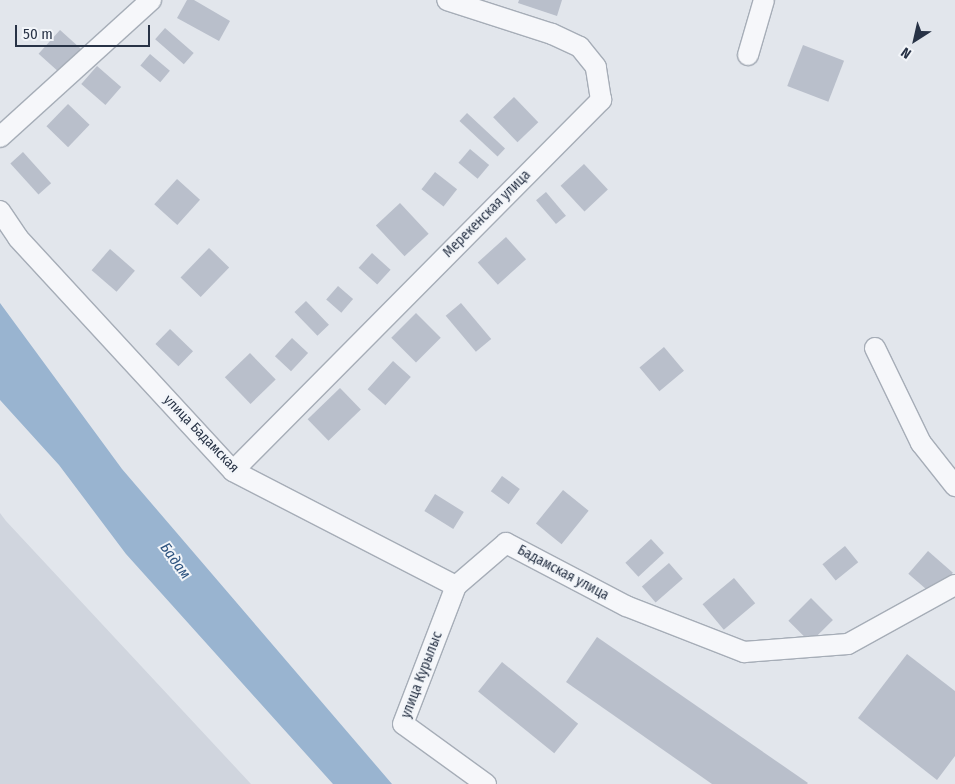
<!DOCTYPE html>
<meta charset="utf-8">
<style>
body{margin:0}
#map{position:relative;width:955px;height:784px;overflow:hidden;background:#e2e6ec;font-family:"Fira Sans Condensed",sans-serif}
div>[style]{position:absolute}
.built>*{inset:0;background:#d0d5de}
.water>*{inset:0;background:#99b4d0}
.building>*{inset:0;background:#b9bfcb;transform-origin:0 0}
.roads{filter:drop-shadow(1px 0 #a6adb7) drop-shadow(-1px 0 #a6adb7) drop-shadow(0 1px #a6adb7) drop-shadow(0 -1px #a6adb7)}
.minor>*{height:20px;margin:-10px;padding:0 10px;transform-origin:10px;border-radius:10px;background:#f6f7fa}
span{translate:-50% -50%;white-space:nowrap;text-align:center;line-height:1.15;-webkit-text-stroke:4px #f2f5f9;paint-order:stroke}
.street-label{font-size:14px;color:#283346}
.water-label{font-size:15px;color:#2d537f;font-style:italic}
.north{position:absolute;left:890px;top:15px;width:50px;height:50px;-webkit-text-stroke:4px #f2f5f9;paint-order:stroke;rotate:215deg;font-size:14px;font-weight:700;line-height:20px;text-align:center;color:#283346}
.north::after{content:'';display:block;margin:auto;width:18px;height:22px;background:#283346;clip-path:polygon(50% 0,100% 100%,50% 72%,0 100%)}
.scale{position:absolute;left:15px;top:25px;width:135px;height:22px;box-sizing:border-box;border:2px solid #283346;border-top:0;padding-left:6px;font-size:15px;line-height:18px;white-space:nowrap;color:#283346;-webkit-text-stroke:4px #f2f5f9;paint-order:stroke}
</style>
<div id="map">
<div class="built">
<div style="clip-path:polygon(0 513px,6px 521px,251px 784px,0 784px)"></div>
</div>
<div class="water">
<div style="clip-path:polygon(0 303px,122px 469px,392px 784px,333px 784px,126px 554px,59px 465px,0 400px)"></div>
</div>
<div class="building">
<div style="clip-path:polygon(187px 0,194px 0,230px 21px,219px 41px,177px 18px)"></div>
<div style="clip-path:polygon(519px 0,562px 0,557px 16px,518px 3px)"></div>
<div style="left:165px;top:28px;width:38px;height:15px;rotate:41deg"></div>
<div style="left:60px;top:30px;width:31px;height:32px;rotate:42deg"></div>
<div style="left:803px;top:45px;width:44px;height:44px;rotate:21deg"></div>
<div style="left:150px;top:54px;width:26px;height:15px;rotate:40deg"></div>
<div style="left:97px;top:66px;width:32px;height:24px;rotate:41deg"></div>
<div style="left:514px;top:97px;width:35px;height:29px;rotate:46deg"></div>
<div style="left:68px;top:104px;width:30px;height:31px;rotate:44deg"></div>
<div style="left:467px;top:113px;width:52px;height:11px;rotate:43deg"></div>
<div style="left:470px;top:149px;width:25px;height:18px;rotate:40deg"></div>
<div style="left:23px;top:152px;width:42px;height:17px;rotate:48deg"></div>
<div style="left:584px;top:164px;width:35px;height:32px;rotate:47deg"></div>
<div style="left:435px;top:172px;width:28px;height:22px;rotate:38deg"></div>
<div style="left:177px;top:179px;width:31px;height:34px;rotate:42deg"></div>
<div style="left:546px;top:192px;width:31px;height:13px;rotate:50deg"></div>
<div style="left:400px;top:203px;width:42px;height:33px;rotate:47deg"></div>
<div style="left:506px;top:237px;width:30px;height:38px;rotate:48deg"></div>
<div style="left:209px;top:248px;width:28px;height:41px;rotate:44deg"></div>
<div style="left:110px;top:249px;width:33px;height:28px;rotate:41deg"></div>
<div style="left:372px;top:253px;width:25px;height:20px;rotate:42deg"></div>
<div style="left:338px;top:286px;width:20px;height:18px;rotate:41deg"></div>
<div style="left:306px;top:301px;width:33px;height:16px;rotate:46deg"></div>
<div style="left:461px;top:303px;width:47px;height:20px;rotate:50deg"></div>
<div style="left:416px;top:313px;width:35px;height:35px;rotate:45deg"></div>
<div style="left:170px;top:329px;width:32px;height:21px;rotate:44deg"></div>
<div style="left:292px;top:338px;width:22px;height:25px;rotate:43deg"></div>
<div style="left:664px;top:347px;width:31px;height:32px;rotate:50deg"></div>
<div style="left:250px;top:353px;width:37px;height:35px;rotate:46deg"></div>
<div style="left:393px;top:361px;width:24px;height:38px;rotate:42deg"></div>
<div style="left:340px;top:388px;width:30px;height:45px;rotate:46deg"></div>
<div style="left:502px;top:476px;width:22px;height:19px;rotate:36deg"></div>
<div style="left:563px;top:490px;width:33px;height:43px;rotate:39deg"></div>
<div style="left:435px;top:494px;width:34px;height:20px;rotate:32deg"></div>
<div style="left:651px;top:539px;width:19px;height:35px;rotate:47deg"></div>
<div style="left:845px;top:546px;width:21px;height:29px;rotate:51deg"></div>
<div style="left:928px;top:551px;width:33px;height:30px;rotate:41deg"></div>
<div style="left:669px;top:563px;width:21px;height:36px;rotate:49deg"></div>
<div style="left:734px;top:578px;width:33px;height:41px;rotate:50deg"></div>
<div style="left:811px;top:598px;width:31px;height:32px;rotate:45deg"></div>
<div style="clip-path:polygon(597px 637px,808px 783px,807px 784px,712px 784px,566px 682px)"></div>
<div style="clip-path:polygon(907px 654px,955px 691px,955px 756px,937px 780px,858px 718px)"></div>
<div style="left:502px;top:662px;width:98px;height:38px;rotate:39deg"></div>
</div>
<div class="roads">
<div class="minor">
<div style="left:748px;top:55px;width:57px;rotate:-73.8deg"></div>
<div style="left:0;top:137px;width:204px;rotate:-42.2deg"></div>
<div style="left:0;top:211px;width:32px;rotate:56deg"></div>
<div style="left:18px;top:238px;width:317px;rotate:47.3deg"></div>
<div style="left:233px;top:471px;width:251px;rotate:27.3deg"></div>
<div style="left:875px;top:348px;width:106px;rotate:64.2deg"></div>
<div style="left:921px;top:443px;width:55px;rotate:51.7deg"></div>
<div style="left:233px;top:471px;width:523px;rotate:-45.23deg"></div>
<div style="left:601px;top:100px;width:33px;rotate:-99deg"></div>
<div style="left:596px;top:67px;width:26px;rotate:-129deg"></div>
<div style="left:580px;top:47px;width:31px;rotate:-155deg"></div>
<div style="left:552px;top:34px;width:110px;rotate:-162.1deg"></div>
<div style="left:486px;top:784px;width:102px;rotate:-144.1deg"></div>
<div style="left:403px;top:724px;width:148px;rotate:-69deg"></div>
<div style="left:456px;top:586px;width:66px;rotate:-40.7deg"></div>
<div style="left:506px;top:543px;width:136px;rotate:27.7deg"></div>
<div style="left:626px;top:606px;width:127px;rotate:21.3deg"></div>
<div style="left:744px;top:652px;width:104px;rotate:-4.4deg"></div>
<div style="left:848px;top:644px;width:122px;rotate:-28.9deg"></div>
</div>
</div>
<div class="street-label">
<span style="left:487px;top:214px;rotate:-45deg">Мерекенская улица</span>
<span style="left:201px;top:434px;rotate:46deg">улица Бадамская</span>
<span style="left:563px;top:573px;rotate:28deg">Бадамская улица</span>
<span style="left:422px;top:675px;rotate:-69deg">улица Курылыс</span>
</div>
<div class="water-label">
<span style="left:175px;top:561px;rotate:54deg">Бадам</span>
</div>
<div class="north">N</div>
<div class="scale">50 m</div>
</div>
